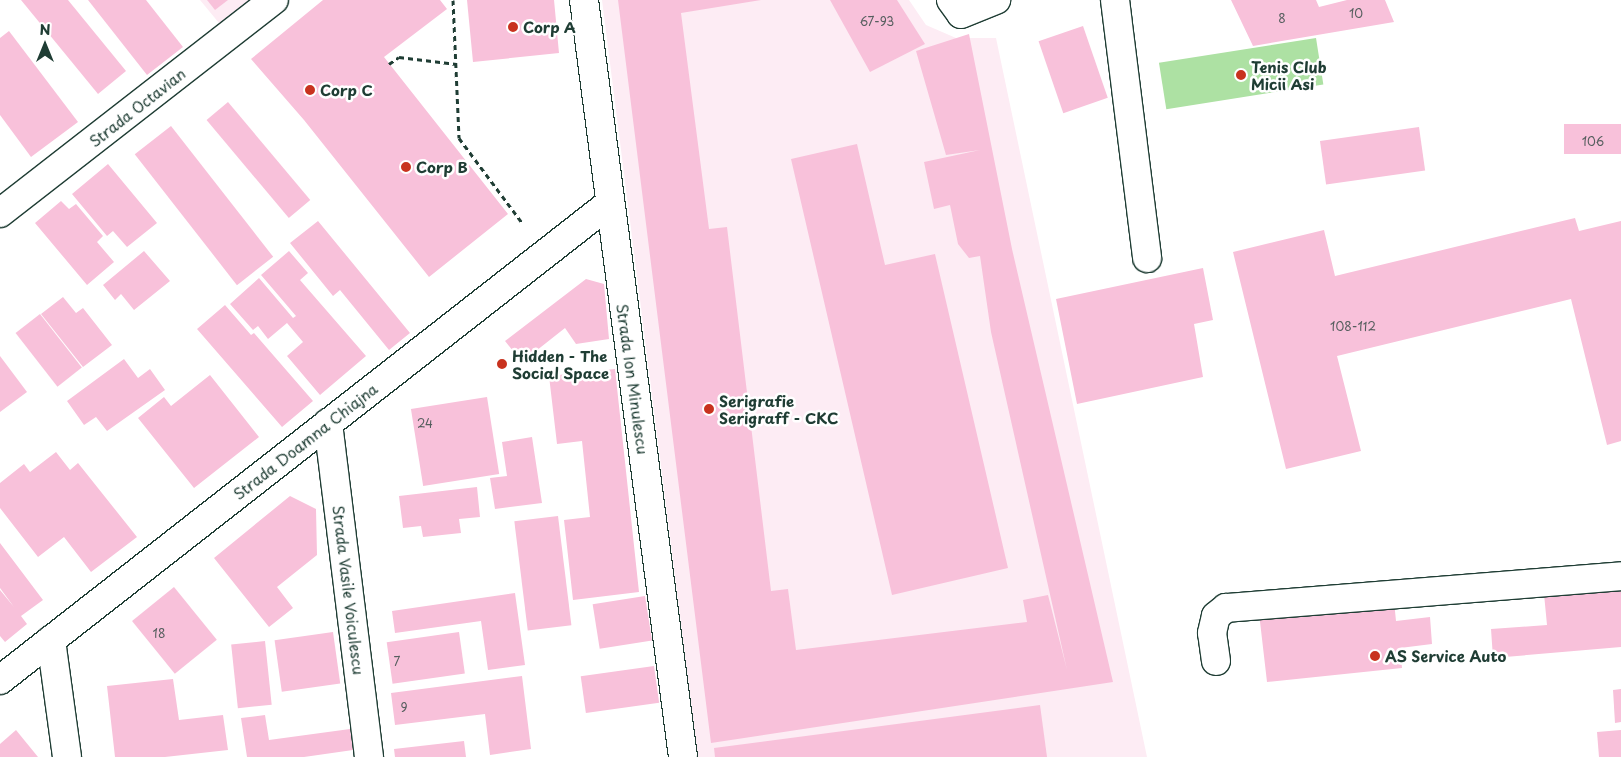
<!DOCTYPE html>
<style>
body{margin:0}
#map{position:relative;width:1621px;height:757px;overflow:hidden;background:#fff;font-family:"Playpen Sans",sans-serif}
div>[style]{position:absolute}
.built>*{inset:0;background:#fdecf4}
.green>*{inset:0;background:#ade1a3;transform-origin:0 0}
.building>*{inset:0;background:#f8c1da;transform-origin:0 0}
.path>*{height:3px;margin-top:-1.5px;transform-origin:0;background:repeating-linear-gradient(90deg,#1f3d34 0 5px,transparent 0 9px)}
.roads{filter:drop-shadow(1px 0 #1f3d34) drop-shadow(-1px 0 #1f3d34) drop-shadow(0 1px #1f3d34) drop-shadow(0 -1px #1f3d34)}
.minor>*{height:28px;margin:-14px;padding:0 14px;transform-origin:14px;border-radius:14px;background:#fff}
.dots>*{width:14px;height:14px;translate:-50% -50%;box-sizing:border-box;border:2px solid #fff;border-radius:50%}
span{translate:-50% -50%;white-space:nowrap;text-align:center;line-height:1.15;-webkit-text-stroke:5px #fff;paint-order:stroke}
.number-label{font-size:12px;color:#555e5e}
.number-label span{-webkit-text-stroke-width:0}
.poi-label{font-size:15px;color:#1f3d34;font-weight:700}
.left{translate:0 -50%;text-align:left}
.street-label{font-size:15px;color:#1f3d34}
.north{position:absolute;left:20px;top:20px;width:50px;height:50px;-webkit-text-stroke:4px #fff;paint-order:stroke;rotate:0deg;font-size:14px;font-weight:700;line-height:20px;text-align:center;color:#1f3d34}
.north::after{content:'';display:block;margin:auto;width:18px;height:22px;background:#1f3d34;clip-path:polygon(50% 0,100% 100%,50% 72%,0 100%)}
</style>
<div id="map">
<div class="built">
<div style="clip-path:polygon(200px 0,250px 0,219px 23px)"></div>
<div style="clip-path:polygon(602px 0,909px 0,926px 25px,956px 38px,996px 38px,1147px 757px,698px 757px)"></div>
</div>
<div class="green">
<div style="left:1316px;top:38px;width:47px;height:159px;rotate:81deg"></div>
</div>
<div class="building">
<div style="clip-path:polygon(21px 0,68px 0,126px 71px,98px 94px)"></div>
<div style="clip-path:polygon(88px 0,146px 0,183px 47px,147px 75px)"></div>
<div style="clip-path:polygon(207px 0,228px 0,215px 10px)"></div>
<div style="clip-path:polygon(323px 0,440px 0,447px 9px,384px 57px,508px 214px,429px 277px,304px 120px,251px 59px)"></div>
<div style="clip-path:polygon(467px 0,554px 0,559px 53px,473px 62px)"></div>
<div style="clip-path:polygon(618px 0,761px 0,681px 13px,709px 229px,727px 227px,771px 591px,788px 589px,796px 650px,1027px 622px,1023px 600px,1048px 595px,1067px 670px,991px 332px,980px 256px,969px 258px,958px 244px,950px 205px,934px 209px,924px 162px,980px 150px,946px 155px,916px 51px,969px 34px,1012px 249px,1113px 682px,711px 743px)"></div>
<div style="clip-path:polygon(830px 0,897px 0,925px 44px,870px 72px)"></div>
<div style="clip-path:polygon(1231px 0,1316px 0,1319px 7px,1347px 0,1385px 0,1394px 22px,1253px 46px)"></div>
<div style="left:1083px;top:26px;width:76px;height:47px;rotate:71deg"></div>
<div style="clip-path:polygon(9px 31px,78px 122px,31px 157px,0 115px,0 38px)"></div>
<div style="left:228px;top:102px;width:128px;height:28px;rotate:50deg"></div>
<div style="left:1621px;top:124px;width:30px;height:57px;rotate:90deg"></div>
<div style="left:171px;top:126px;width:166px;height:46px;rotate:52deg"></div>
<div style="left:1419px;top:127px;width:44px;height:100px;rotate:82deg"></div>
<div style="clip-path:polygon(857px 144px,885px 265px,935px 254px,1008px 568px,892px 595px,791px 159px)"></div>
<div style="clip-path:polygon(108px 164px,157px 223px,127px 247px,113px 231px,107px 236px,72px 194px)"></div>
<div style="clip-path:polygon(61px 201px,69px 209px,76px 204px,103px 236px,97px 242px,114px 262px,87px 285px,35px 223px)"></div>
<div style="clip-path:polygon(1575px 218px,1579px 231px,1621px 221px,1621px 441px,1607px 445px,1571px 299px,1337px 356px,1361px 451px,1286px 469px,1233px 252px,1324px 230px,1335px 276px)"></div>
<div style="clip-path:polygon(318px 221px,410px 333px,389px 350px,340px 290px,333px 296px,290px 243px)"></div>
<div style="clip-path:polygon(144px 251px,170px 281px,134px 310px,121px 294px,115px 300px,103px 285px)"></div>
<div style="clip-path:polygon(289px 251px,308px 273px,300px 280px,366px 356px,320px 395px,287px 356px,303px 342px,287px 323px,268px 339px,258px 326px,253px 330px,230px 304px,259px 278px,293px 318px,296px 316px,261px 275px)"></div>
<div style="clip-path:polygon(1203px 268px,1213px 320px,1194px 324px,1203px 377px,1077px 404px,1056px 299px)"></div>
<div style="clip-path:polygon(586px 279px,604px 284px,609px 339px,576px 344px,565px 328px,522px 362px,505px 341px)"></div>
<div style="clip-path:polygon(63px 297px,76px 313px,83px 308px,112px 345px,83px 367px,41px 314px)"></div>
<div style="clip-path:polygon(225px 305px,251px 335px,254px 333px,313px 401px,282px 427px,197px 329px)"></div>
<div style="left:40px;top:314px;width:68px;height:31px;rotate:52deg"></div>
<div style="clip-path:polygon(0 356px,27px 392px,0 412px)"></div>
<div style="clip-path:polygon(124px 359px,138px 378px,150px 369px,165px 390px,107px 431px,96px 417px,84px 425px,67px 401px)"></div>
<div style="clip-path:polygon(615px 369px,639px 592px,573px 600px,564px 520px,590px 517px,582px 441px,557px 444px,549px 376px)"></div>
<div style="clip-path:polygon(210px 375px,259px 437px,194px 488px,138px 418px,164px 397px,171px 406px)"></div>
<div style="left:487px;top:397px;width:78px;height:77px;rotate:81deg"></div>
<div style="clip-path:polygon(532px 437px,542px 503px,495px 509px,490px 478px,507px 476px,502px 442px)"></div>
<div style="clip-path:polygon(56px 452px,70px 470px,78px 463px,137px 537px,91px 572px,64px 537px,38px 557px,0 508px,0 483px,24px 464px,30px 472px)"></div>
<div style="clip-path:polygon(477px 487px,480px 517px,459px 519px,461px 533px,423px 537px,421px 526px,403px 528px,399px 496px)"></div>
<div style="clip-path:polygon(290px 496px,316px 509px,317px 555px,277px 587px,293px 608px,269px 627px,214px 558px)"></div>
<div style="left:558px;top:516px;width:110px;height:44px;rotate:83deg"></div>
<div style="clip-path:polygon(0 543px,43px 600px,21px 616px,27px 624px,5px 642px,0 636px,0 590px,14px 607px,0 588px)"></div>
<div style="left:174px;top:587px;width:68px;height:54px;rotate:51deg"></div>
<div style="clip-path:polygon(1621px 588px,1621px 647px,1493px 658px,1491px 629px,1547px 625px,1544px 594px)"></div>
<div style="clip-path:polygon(515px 593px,525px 665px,488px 670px,481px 621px,395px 633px,392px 611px)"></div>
<div style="left:645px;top:596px;width:45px;height:53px;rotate:81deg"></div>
<div style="clip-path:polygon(1394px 601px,1396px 621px,1430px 617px,1432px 644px,1400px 648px,1402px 668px,1267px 682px,1259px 613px)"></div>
<div style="left:333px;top:632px;width:52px;height:59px;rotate:82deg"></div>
<div style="left:459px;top:632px;width:42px;height:73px;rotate:82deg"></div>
<div style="left:265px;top:641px;width:64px;height:34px;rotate:84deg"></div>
<div style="left:654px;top:666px;width:37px;height:74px;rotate:82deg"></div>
<div style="clip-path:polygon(522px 676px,531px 749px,490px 755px,485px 714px,395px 725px,391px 693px)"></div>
<div style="clip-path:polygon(173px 679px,179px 720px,223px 715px,228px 750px,165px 757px,115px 757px,107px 686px)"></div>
<div style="clip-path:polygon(1621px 689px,1621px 722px,1615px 723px,1613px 690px)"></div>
<div style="clip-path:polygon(1040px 705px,1047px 757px,715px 757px,714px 748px)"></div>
<div style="clip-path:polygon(265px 715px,269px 740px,350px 729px,353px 750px,304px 757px,247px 757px,241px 718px)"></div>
<div style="clip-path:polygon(16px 730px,38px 757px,0 757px,0 744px)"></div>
<div style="clip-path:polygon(1621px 730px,1621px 757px,1599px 757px,1597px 732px)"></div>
<div style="clip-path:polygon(464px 741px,466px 757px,395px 757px,394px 749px)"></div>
</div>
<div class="path">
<div style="left:453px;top:0;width:138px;rotate:87.5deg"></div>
<div style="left:459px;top:138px;width:107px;rotate:53.3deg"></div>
<div style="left:389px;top:64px;width:12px;rotate:-35deg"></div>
<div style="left:399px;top:57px;width:58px;rotate:6.9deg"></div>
</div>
<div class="roads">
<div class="minor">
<div style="left:584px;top:0;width:763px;rotate:82.55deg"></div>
<div style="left:951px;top:0;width:17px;rotate:54deg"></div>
<div style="left:961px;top:14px;width:38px;rotate:-22deg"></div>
<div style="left:1115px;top:0;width:260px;rotate:82.9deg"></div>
<div style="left:0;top:213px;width:347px;rotate:-37.9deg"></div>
<div style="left:328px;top:423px;width:337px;rotate:83deg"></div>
<div style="left:51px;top:640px;width:118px;rotate:82.2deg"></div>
<div style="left:1216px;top:661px;width:28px;rotate:-98deg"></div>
<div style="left:1212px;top:633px;width:17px;rotate:-77deg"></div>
<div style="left:1216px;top:616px;width:13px;rotate:-39deg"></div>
<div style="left:1226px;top:608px;width:396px;rotate:-4.6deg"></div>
<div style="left:0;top:680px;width:774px;rotate:-38.02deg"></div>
</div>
</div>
<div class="dots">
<div style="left:513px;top:27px;background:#c8321e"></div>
<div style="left:1241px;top:75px;background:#c8321e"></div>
<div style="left:310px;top:90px;background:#c8321e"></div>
<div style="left:406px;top:167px;background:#c8321e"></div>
<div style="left:502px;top:364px;background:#c8321e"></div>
<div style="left:709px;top:409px;background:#c8321e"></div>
<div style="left:1375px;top:656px;background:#c8321e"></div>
</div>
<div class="number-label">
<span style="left:1356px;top:14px">10</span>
<span style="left:1282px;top:19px">8</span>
<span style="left:877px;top:22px">67-93</span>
<span style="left:1593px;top:142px">106</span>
<span style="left:1353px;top:327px">108-112</span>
<span style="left:425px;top:424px">24</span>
<span style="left:159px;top:634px">18</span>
<span style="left:397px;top:662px">7</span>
<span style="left:404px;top:708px">9</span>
</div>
<div class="poi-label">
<span class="left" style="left:523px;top:27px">Corp A</span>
<span class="left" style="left:1251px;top:75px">Tenis Club<br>Micii Asi</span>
<span class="left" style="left:320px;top:90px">Corp C</span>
<span class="left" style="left:416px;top:167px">Corp B</span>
<span class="left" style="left:512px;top:364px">Hidden - The<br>Social Space</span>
<span class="left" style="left:719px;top:409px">Serigrafie<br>Serigraff - CKC</span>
<span class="left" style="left:1385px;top:656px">AS Service Auto</span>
</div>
<div class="street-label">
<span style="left:137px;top:107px;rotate:-38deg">Strada Octavian</span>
<span style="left:633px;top:379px;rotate:82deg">Strada Ion Minulescu</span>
<span style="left:305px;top:441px;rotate:-38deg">Strada Doamna Chiajna</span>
<span style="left:349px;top:590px;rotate:83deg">Strada Vasile Voiculescu</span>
</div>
<div class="north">N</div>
</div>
